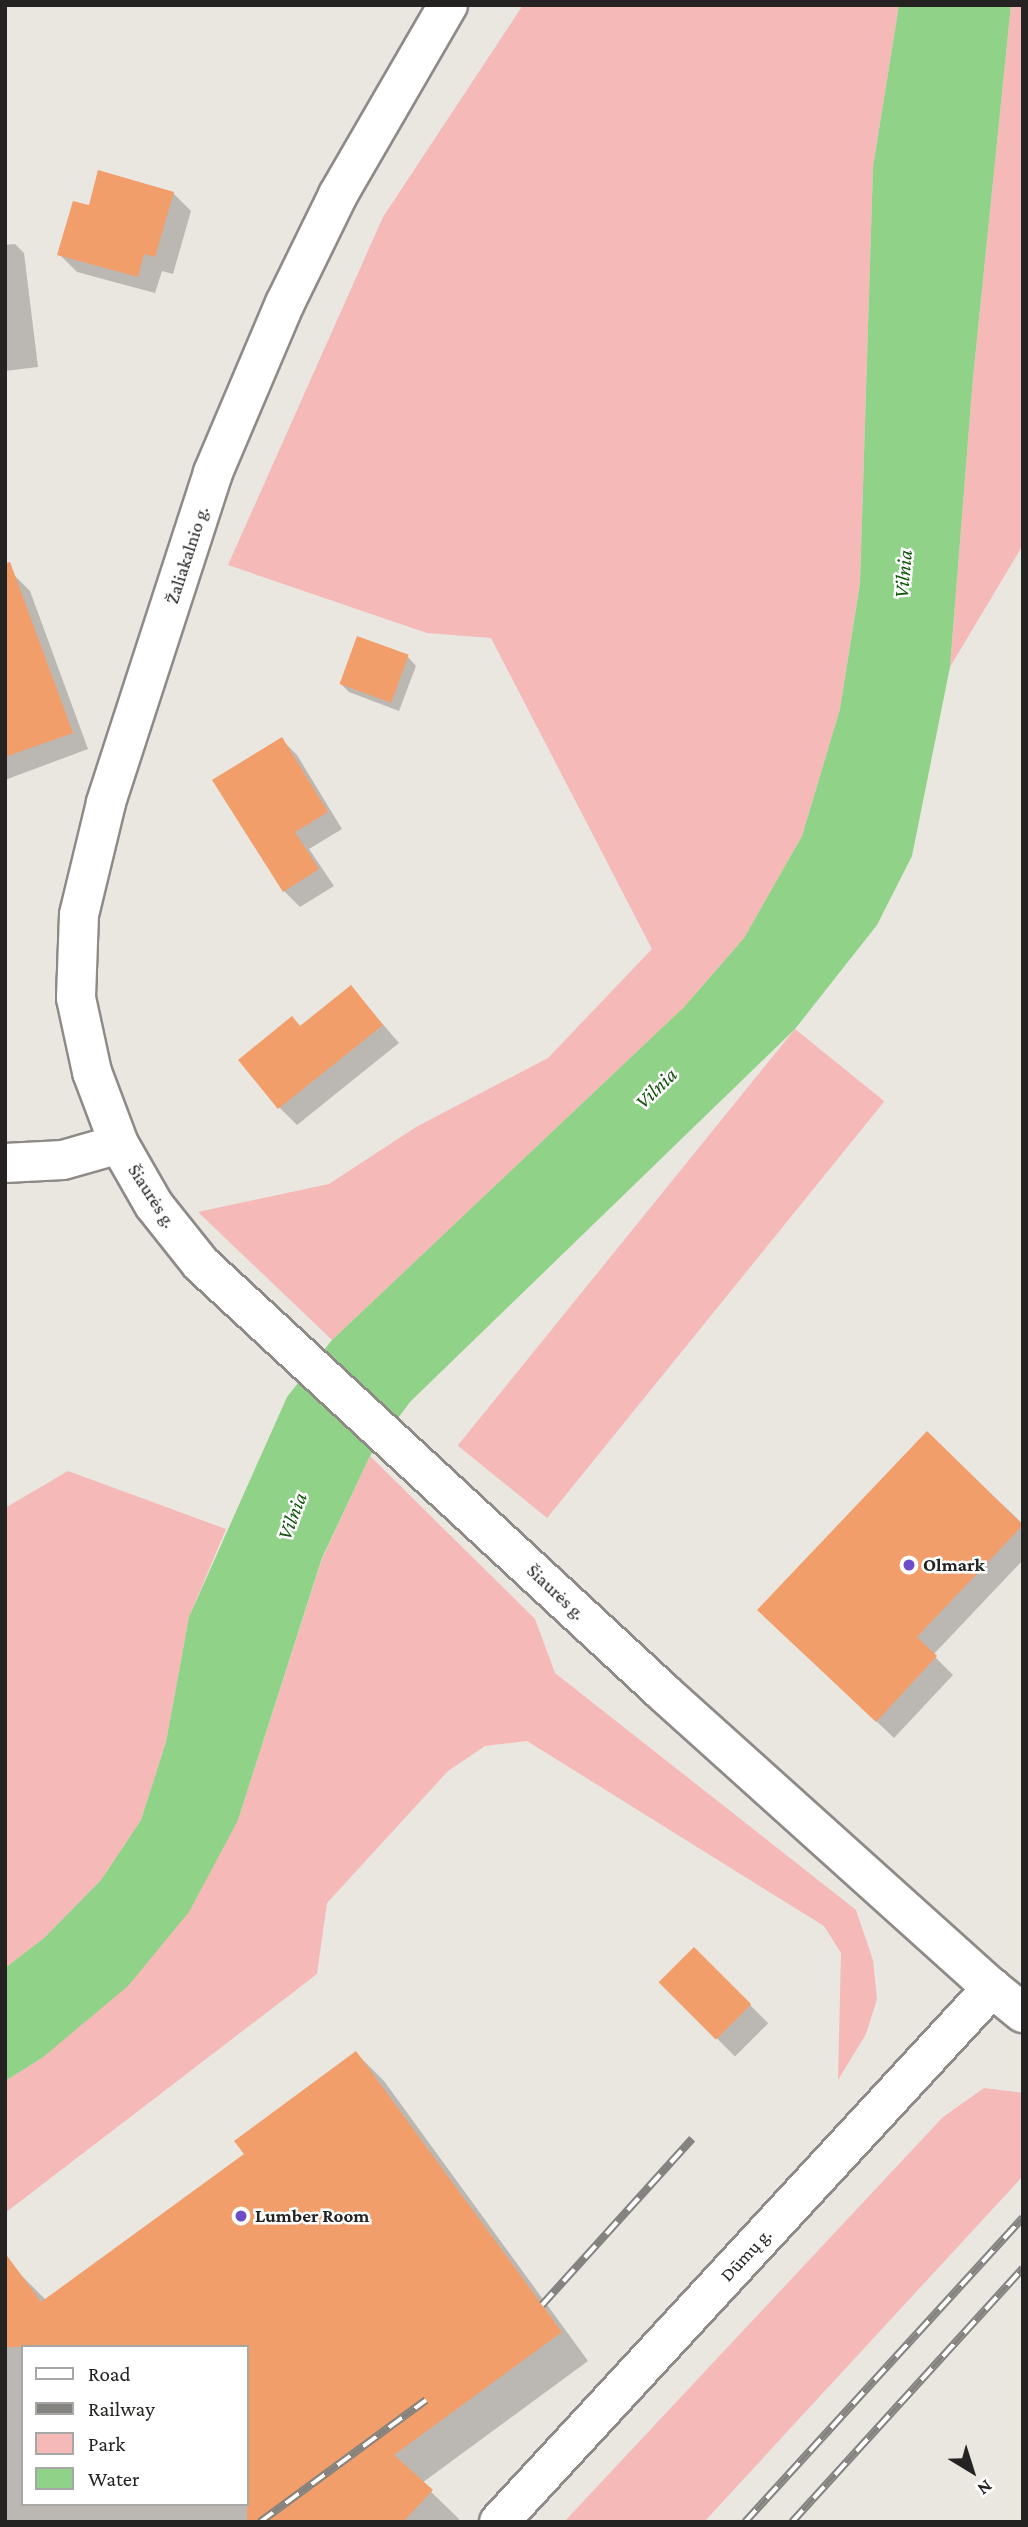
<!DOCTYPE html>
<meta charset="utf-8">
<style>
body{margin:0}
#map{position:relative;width:1028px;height:2527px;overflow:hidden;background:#eae7e1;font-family:"Crimson Pro",serif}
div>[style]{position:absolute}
.green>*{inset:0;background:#f5b9b7;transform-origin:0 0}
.water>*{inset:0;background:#91d289}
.shadow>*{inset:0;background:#0003;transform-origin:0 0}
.building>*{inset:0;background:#f29e6b;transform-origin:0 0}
.roads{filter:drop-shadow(2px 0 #8e8b86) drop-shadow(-2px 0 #8e8b86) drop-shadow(0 2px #8e8b86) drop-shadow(0 -2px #8e8b86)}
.street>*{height:38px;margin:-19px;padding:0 19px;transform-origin:19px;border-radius:19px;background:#fff}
.secondary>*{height:38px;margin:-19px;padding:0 19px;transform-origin:19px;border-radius:19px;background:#fff}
.rail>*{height:8px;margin-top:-4px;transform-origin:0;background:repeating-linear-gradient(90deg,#fff 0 16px,#85837f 0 32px);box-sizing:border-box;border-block:2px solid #85837f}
.dots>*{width:19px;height:19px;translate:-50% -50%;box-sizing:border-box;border:4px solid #fff;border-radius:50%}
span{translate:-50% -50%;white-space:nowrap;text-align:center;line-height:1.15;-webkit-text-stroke:5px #fff;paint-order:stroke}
.street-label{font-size:19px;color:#242321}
.poi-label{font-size:19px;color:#242321;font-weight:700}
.left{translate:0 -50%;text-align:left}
.water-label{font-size:21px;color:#12540c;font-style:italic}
.frame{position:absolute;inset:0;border:7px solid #242321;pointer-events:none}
.legend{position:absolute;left:21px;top:2345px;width:228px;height:161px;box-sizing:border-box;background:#fff;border:2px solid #a7a7a6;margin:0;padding:9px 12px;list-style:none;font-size:21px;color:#242321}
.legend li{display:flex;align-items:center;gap:14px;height:35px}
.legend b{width:35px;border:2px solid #a7a7a6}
.north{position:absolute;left:937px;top:2436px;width:70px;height:70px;-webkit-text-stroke:5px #fff;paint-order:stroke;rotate:142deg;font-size:19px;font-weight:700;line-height:28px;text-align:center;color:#242321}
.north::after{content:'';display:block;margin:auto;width:24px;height:32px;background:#242321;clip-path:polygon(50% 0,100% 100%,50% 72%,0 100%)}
</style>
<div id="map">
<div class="green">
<div style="clip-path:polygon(523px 5px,899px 5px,873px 167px,860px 582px,840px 709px,802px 836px,744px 938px,684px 1007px,332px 1340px,198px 1212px,329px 1184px,416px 1127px,548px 1058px,652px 949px,491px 638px,427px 633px,228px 565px,383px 217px)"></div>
<div style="clip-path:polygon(1011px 5px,1023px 5px,1023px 545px,950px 667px,973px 378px)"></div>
<div style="left:795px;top:1029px;width:115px;height:536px;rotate:39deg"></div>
<div style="clip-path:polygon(370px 1456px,535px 1619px,555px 1673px,856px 1910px,873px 1960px,877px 1999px,866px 2034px,838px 2080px,841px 1953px,824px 1926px,527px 1741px,485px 1746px,448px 1771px,327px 1903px,317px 1974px,5px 2213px,5px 2081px,42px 2058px,238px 1820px,322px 1559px)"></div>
<div style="clip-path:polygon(68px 1471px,226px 1529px,189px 1617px,166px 1742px,141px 1820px,101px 1880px,44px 1938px,5px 1968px,5px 1508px)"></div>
<div style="clip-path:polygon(984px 2088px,1023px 2093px,1023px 2176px,704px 2522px,564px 2522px,943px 2117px)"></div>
</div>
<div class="water">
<div style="clip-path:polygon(899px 5px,1011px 5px,973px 378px,950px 667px,912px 856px,877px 925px,795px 1029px,410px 1402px,370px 1456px,322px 1558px,238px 1820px,189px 1912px,128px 1986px,42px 2058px,5px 2081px,5px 1968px,44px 1938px,101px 1880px,141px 1820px,166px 1742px,189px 1617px,287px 1397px,332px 1340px,684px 1007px,744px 938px,802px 836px,840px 709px,860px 583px,873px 167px)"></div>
</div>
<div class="shadow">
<div style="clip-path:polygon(173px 193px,191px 211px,173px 274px,162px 271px,155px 293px,77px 272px,59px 254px,90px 207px)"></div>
<div style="clip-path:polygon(15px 244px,24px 253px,38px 367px,5px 371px,5px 245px)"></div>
<div style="clip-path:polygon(14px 575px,30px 591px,88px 749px,5px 780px,5px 578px)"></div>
<div style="clip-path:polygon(408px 657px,416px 666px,399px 711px,349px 692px,340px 683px)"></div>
<div style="clip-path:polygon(281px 739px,297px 755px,342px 829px,309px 849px,334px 886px,300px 907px,284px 891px)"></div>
<div style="clip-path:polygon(351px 987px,399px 1043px,297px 1125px,279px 1107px,301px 1027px)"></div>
<div style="clip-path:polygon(927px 1434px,1023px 1524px,1023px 1560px,933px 1655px,953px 1675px,894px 1738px,777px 1627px)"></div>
<div style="left:694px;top:1949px;width:105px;height:47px;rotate:45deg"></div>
<div style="clip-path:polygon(evenodd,356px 2053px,384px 2081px,588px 2361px,422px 2483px,459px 2519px,457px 2522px,5px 2522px,5px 2281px,18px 2272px,46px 2300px,246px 2154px,356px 2053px,23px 2347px,247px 2347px,247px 2504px,23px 2504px,23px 2347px)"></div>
</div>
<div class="building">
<div style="clip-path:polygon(98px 170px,174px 192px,155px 257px,144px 254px,138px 277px,57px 255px,73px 201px,89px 205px)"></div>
<div style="clip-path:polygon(10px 562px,73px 733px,5px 757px,5px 563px)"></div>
<div style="left:357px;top:636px;width:55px;height:51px;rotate:20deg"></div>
<div style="clip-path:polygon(282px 737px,328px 812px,295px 832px,319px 869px,283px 892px,212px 780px)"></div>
<div style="clip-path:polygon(351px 985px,383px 1025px,278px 1109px,238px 1060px,292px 1016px,300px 1026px)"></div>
<div style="clip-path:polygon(927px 1431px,1023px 1525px,917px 1637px,937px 1656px,876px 1722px,757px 1610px)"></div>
<div style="left:694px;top:1947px;width:81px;height:50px;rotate:45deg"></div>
<div style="clip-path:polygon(356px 2051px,562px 2332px,394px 2455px,433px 2490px,403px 2522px,247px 2522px,247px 2347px,5px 2347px,5px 2253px,41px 2302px,244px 2154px,234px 2141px)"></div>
</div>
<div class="roads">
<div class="street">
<div style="left:448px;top:5px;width:220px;rotate:120.1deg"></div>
<div style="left:338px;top:195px;width:120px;rotate:116.1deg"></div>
<div style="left:285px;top:303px;width:185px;rotate:113deg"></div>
<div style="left:213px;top:473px;width:347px;rotate:108deg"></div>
<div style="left:106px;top:803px;width:115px;rotate:103.6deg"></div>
<div style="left:79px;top:915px;width:83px;rotate:92.1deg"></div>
<div style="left:76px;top:998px;width:76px;rotate:77.8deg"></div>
<div style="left:92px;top:1072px;width:77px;rotate:69.4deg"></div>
<div style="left:119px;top:1144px;width:70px;rotate:60.2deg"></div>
<div style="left:154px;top:1205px;width:75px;rotate:51.5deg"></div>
<div style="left:201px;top:1264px;width:630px;rotate:42.81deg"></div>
<div style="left:663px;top:1692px;width:443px;rotate:42deg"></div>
<div style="left:5px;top:1163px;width:58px;rotate:-3deg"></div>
<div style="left:63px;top:1160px;width:58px;rotate:-15.9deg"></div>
</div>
<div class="secondary">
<div style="left:499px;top:2522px;width:727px;rotate:-47.29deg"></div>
<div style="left:992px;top:1988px;width:40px;rotate:39deg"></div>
</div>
</div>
<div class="rail">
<div style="left:542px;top:2305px;width:224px;rotate:-47.9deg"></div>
<div style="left:260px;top:2522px;width:206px;rotate:-36.3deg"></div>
<div style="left:745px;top:2522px;width:412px;rotate:-47.6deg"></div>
<div style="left:792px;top:2522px;width:343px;rotate:-47.7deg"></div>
</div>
<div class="dots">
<div style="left:909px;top:1565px;background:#6d4ec8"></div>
<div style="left:241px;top:2216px;background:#6d4ec8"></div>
</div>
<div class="street-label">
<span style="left:187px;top:555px;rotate:-72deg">Žaliakalnio g.</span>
<span style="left:152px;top:1196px;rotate:57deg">Šiaurės g.</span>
<span style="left:556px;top:1592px;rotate:43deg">Šiaurės g.</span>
<span style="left:746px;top:2255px;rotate:-47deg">Dūmų g.</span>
</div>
<div class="poi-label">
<span class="left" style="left:923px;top:1565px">Olmark</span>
<span class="left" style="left:255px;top:2216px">Lumber Room</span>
</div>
<div class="water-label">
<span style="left:903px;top:574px;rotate:-85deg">Vilnia</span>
<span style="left:656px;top:1088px;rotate:-44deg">Vilnia</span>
<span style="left:292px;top:1516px;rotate:-69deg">Vilnia</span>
</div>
<div class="frame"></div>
<ul class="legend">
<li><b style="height:9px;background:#fff"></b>Road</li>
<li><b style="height:9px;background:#85837f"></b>Railway</li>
<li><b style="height:19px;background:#f5b9b7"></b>Park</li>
<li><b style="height:19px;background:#91d289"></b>Water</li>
</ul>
<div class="north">N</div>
</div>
